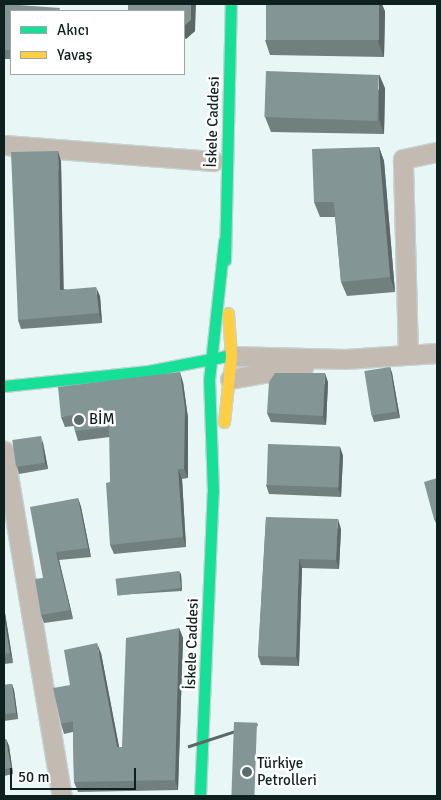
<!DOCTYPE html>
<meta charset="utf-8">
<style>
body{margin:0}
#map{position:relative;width:441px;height:800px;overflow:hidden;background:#e8f7f6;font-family:Signika,sans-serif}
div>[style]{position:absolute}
.roads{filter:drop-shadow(1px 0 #c7d3d3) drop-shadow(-1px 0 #c7d3d3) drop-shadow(0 1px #c7d3d3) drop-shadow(0 -1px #c7d3d3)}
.street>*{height:19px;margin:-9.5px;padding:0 9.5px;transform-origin:9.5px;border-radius:9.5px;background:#c3bbb1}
.fast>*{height:11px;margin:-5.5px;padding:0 5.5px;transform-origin:5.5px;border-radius:5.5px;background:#16e098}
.slow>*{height:11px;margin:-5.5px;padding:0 5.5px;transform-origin:5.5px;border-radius:5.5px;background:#ffcf43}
.wall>*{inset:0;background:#71807f}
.shaded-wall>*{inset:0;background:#5c6868;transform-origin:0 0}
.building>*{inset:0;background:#839594;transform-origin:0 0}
.dots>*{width:14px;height:14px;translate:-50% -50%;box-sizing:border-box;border:2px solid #fff;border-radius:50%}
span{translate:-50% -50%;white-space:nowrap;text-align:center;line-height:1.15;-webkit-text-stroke:5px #fff;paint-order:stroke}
.street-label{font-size:15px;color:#0f211f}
.poi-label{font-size:15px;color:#0f211f}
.left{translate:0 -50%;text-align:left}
.frame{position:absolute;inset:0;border:5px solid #0f211f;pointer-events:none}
.legend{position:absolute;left:10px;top:10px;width:175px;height:65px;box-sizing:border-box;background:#fff;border:1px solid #9fa6a5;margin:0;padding:6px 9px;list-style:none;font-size:15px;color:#0f211f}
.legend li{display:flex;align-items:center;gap:10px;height:25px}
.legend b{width:25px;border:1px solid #9fa6a5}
.scale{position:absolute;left:10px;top:768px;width:126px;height:22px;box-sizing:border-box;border:2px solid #0f211f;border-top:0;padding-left:6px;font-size:15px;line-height:18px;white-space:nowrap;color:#0f211f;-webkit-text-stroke:4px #fff;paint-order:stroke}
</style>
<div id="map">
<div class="roads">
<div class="street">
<div style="left:4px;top:145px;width:210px;rotate:4.4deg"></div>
<div style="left:408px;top:355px;width:196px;rotate:-91.5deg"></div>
<div style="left:403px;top:159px;width:35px;rotate:-12deg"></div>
<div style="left:231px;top:356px;width:114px;rotate:1.5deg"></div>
<div style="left:345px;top:359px;width:92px;rotate:-3.7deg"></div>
<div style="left:230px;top:379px;width:75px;rotate:-10deg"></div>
<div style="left:4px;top:451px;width:350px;rotate:80.5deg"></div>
</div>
<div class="fast">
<div style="left:225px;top:260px;width:256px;rotate:-88.7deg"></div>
<div style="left:4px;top:386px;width:145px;rotate:-5.9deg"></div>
<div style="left:148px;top:371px;width:80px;rotate:-10.8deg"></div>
<div style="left:200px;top:796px;width:304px;rotate:-87.6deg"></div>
<div style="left:213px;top:492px;width:112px;rotate:-92deg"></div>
<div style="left:209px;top:380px;width:140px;rotate:-83.8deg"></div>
</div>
<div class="slow">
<div style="left:224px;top:422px;width:66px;rotate:-83.9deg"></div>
<div style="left:231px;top:356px;width:43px;rotate:-94deg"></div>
</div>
</div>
<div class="wall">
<div style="clip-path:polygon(11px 11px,11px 59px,4px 59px,4px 20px)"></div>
<div style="clip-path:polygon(184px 11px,195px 31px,186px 39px,184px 38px)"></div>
<div style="clip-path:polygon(385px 11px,384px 57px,270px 55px,265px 40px)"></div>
<div style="clip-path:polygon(385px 88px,384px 134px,271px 132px,265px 117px)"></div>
<div style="clip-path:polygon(379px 147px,384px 161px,395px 292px,347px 296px,341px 282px,335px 217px,320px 217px,314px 202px)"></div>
<div style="clip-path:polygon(61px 161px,63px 289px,100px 296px,102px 323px,21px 329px,18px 320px)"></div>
<div style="clip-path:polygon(390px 367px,392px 373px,400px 418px,374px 422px,372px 416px)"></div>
<div style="clip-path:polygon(183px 382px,188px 418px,188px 478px,182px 479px,186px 547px,114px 554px,110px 545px,110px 437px,78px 441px,75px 431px,74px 426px,65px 427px,61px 417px)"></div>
<div style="clip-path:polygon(328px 382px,326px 425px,271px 422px,267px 413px)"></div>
<div style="clip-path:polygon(43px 443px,48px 469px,19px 474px,17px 467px)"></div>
<div style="clip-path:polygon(340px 447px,343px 456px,341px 497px,269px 494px,266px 485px)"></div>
<div style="clip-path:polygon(437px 478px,437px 525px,434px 519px)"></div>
<div style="clip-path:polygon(78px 498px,81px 507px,91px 557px,59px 560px,73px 619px,44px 623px,41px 615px,43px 578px)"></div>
<div style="clip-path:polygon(266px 517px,341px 529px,339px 569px,302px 568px,299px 666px,261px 665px,258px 656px)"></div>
<div style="clip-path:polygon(181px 574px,182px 591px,118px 595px,117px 592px)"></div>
<div style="clip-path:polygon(4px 607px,13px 663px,4px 664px)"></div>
<div style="clip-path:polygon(179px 628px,183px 638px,178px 790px,78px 792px,74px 782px,73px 732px,64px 734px,61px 724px,70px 685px,101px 653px,119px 747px,122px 747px)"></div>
<div style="clip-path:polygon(12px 684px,14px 690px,18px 719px,4px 721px,4px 685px)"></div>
<div style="clip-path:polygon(6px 739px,9px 746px,13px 774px,4px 776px,4px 740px)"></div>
</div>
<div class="shaded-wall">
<div style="clip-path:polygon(191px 4px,196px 4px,195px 31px,186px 39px,184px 32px,184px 26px)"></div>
<div style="clip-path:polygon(379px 4px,382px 4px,385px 11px,384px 57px,378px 42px)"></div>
<div style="clip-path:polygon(379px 74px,385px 88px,384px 134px,379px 119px)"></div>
<div style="clip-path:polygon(379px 147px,384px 161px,395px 292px,390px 277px)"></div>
<div style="clip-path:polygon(58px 151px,61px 161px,64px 299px,60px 290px)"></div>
<div style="clip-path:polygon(96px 287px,100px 296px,102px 323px,99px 313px)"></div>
<div style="clip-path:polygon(390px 367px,392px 373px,400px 418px,397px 411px)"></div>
<div style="clip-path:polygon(180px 372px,183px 382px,188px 418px,188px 478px,184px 469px)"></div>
<div style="clip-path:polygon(325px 373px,328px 382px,326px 425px,323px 416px)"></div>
<div style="clip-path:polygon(41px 436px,43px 443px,48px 469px,45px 463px)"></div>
<div style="clip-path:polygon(340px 447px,343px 456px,341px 497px,338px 488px)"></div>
<div style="clip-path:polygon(178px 469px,182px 479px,186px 547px,183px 537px)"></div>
<div style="clip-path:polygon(78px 498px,81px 507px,91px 557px,88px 548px)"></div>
<div style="clip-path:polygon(338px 519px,341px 529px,339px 569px,336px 560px)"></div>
<div style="clip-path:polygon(56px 552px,59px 560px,73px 619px,70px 610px)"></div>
<div style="clip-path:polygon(299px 559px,302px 568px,299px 666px,296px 657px)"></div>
<div style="clip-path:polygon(179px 571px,181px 574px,182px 591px,181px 588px)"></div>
<div style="clip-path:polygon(4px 607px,13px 663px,10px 653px,4px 618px)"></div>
<div style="clip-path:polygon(179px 628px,183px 638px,178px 790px,175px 780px)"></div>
<div style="clip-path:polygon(97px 643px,101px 653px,121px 757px,117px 747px)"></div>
<div style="clip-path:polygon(12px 684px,14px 690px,18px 719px,16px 713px)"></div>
<div style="left:257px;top:723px;width:3px;height:73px;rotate:72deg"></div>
<div style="clip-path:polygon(6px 739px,9px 746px,13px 774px,11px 768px)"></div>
</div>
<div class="building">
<div style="clip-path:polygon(5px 4px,60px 8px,59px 11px,11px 11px,11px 50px,4px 50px,4px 20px)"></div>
<div style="clip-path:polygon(128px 4px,191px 4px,191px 20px,184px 26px,184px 11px,128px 11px)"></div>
<div style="left:266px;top:4px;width:113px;height:36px"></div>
<div style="left:266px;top:71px;width:113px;height:46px;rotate:2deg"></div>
<div style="clip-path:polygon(379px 147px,390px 277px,341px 282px,334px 202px,314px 202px,312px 149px)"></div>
<div style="clip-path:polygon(58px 151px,60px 290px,96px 287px,99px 313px,18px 320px,11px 152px)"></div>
<div style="left:390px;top:367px;width:45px;height:26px;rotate:81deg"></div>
<div style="clip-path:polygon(180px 372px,185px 408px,184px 469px,178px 469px,183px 537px,110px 545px,106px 483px,110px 482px,109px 427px,75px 431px,73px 415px,61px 417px,58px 387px)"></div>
<div style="clip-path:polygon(275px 373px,325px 373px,323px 416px,267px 413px,269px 382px)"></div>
<div style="left:41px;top:436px;width:27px;height:29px;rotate:82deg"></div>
<div style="left:268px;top:444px;width:72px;height:41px;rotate:2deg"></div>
<div style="clip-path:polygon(437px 478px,437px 518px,434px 519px,424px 482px)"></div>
<div style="clip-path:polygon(78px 498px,88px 548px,56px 552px,70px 610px,41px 615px,35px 579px,43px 578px,30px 507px)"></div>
<div style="clip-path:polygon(266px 517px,338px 519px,336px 560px,299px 559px,296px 657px,258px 656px)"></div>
<div style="left:179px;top:571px;width:17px;height:64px;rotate:83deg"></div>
<div style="clip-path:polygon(4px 618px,10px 653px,4px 654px)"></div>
<div style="clip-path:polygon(179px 628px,175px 780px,74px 782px,73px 721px,61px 724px,53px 688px,70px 685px,64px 650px,97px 643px,117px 747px,122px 747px,126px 638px)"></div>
<div style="clip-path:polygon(12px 684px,16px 713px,4px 714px,4px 685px)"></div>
<div style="left:234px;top:722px;width:23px;height:74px;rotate:2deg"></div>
<div style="clip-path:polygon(6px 739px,11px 768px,4px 769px,4px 740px)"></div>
</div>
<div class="dots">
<div style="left:79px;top:420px;background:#5b6c6a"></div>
<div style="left:247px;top:772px;background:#5b6c6a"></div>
</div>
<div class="street-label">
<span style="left:213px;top:122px;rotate:-88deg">İskele Caddesi</span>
<span style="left:192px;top:644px;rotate:-88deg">İskele Caddesi</span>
</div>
<div class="poi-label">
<span class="left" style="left:89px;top:420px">BİM</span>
<span class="left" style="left:257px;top:772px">Türkiye<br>Petrolleri</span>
</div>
<div class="frame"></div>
<ul class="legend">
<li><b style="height:6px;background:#16e098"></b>Akıcı</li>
<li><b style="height:6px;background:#ffcf43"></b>Yavaş</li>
</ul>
<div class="scale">50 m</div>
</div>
